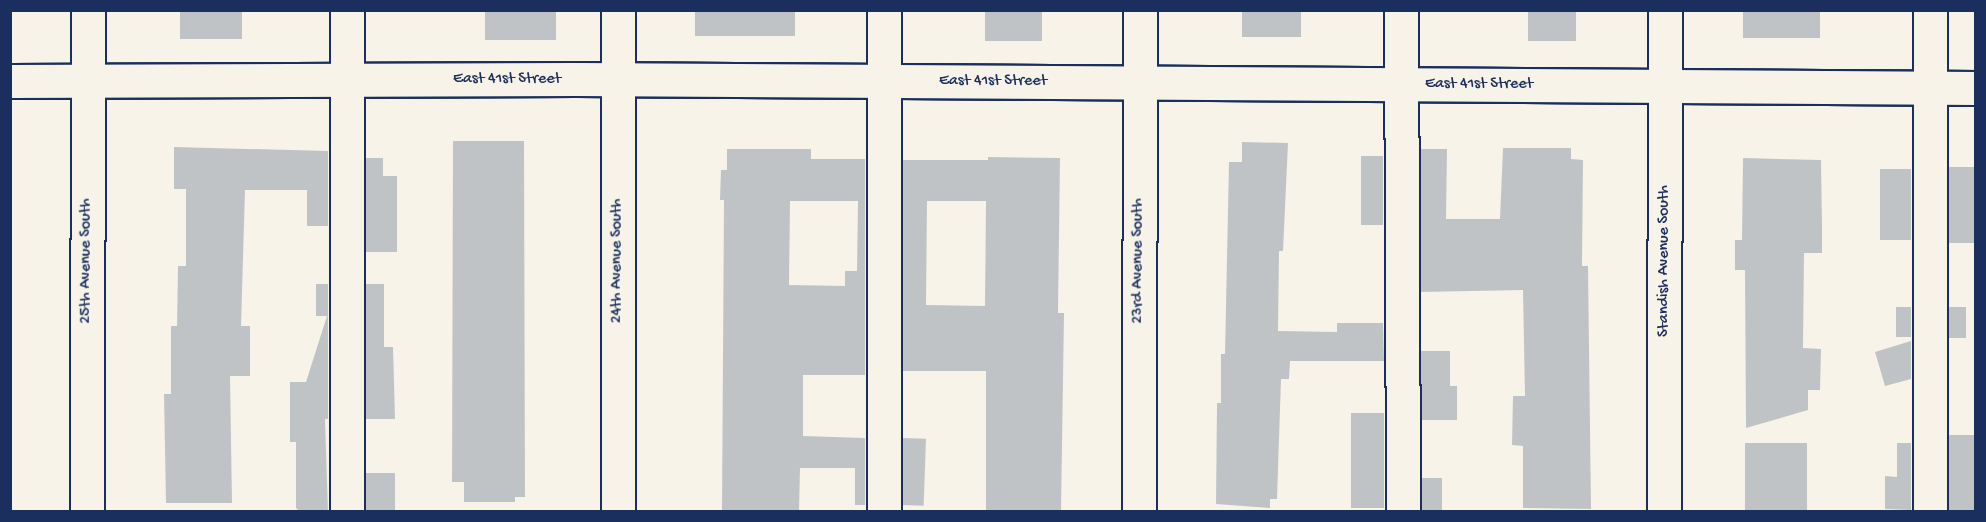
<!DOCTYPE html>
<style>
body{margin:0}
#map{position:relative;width:1986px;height:522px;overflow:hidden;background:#f7f3e8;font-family:"Gochi Hand",sans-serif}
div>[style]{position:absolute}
.building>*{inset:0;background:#c0c3c5;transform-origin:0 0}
.roads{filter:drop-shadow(2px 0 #1b2f5e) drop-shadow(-2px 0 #1b2f5e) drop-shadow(0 2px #1b2f5e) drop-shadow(0 -2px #1b2f5e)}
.minor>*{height:33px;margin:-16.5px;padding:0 16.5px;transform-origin:16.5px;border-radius:16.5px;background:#f7f3e8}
span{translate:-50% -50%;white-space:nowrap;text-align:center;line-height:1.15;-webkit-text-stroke:5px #f7f3e8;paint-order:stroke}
.street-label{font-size:16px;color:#1b2f5e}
.frame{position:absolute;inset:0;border:12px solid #1b2f5e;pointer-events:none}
</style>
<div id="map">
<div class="building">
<div style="left:180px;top:10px;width:62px;height:29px"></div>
<div style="left:485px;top:10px;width:71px;height:30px"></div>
<div style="left:695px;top:10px;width:100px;height:26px"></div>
<div style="left:985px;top:10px;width:57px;height:31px"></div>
<div style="left:1242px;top:10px;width:59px;height:27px"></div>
<div style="left:1528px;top:10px;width:48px;height:31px"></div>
<div style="left:1743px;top:10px;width:77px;height:28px"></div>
<div style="clip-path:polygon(453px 141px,524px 141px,525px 497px,515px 497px,515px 502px,464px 502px,464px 482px,452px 482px)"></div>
<div style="clip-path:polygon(1242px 142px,1288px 143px,1283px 251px,1279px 251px,1278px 331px,1337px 332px,1337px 323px,1383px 323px,1384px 361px,1290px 361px,1289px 379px,1281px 379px,1277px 499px,1270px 499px,1270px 508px,1216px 504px,1217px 403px,1221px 403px,1221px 354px,1225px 354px,1229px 162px,1242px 162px)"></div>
<div style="clip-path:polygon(174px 147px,328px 151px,328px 226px,307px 226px,307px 190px,245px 190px,241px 326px,250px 326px,250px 376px,230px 376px,232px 503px,166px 503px,164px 394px,171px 394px,171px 326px,177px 326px,178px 266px,186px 266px,186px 189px,174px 189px)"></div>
<div style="clip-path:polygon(1503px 148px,1571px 148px,1571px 159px,1583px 160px,1582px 266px,1588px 266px,1591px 509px,1523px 508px,1523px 446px,1512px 445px,1513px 396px,1525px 396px,1523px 290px,1421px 292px,1420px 149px,1447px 149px,1446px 219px,1500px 219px)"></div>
<div style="clip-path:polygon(evenodd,727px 149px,811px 149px,811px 159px,865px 159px,865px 375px,803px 375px,803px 436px,865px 438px,865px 505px,855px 505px,855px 468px,800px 468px,799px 512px,722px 512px,724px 200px,720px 200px,721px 170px,727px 170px,727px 149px,790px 201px,858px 201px,857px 271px,845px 271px,845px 286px,789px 285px,790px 201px)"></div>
<div style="left:1361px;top:156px;width:22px;height:69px"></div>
<div style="clip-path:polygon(evenodd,988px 157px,1060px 158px,1058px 313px,1064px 313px,1061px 512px,986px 512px,986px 371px,903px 371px,903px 160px,988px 160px,988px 157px,927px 201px,986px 201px,985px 306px,926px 305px,927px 201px)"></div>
<div style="clip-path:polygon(366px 158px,383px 158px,383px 176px,397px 176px,397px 252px,366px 252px)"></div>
<div style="clip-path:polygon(1743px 158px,1821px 160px,1822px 226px,1822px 253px,1804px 253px,1803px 348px,1821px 349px,1820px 390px,1808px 390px,1808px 410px,1746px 428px,1745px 270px,1735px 270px,1735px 240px,1742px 240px)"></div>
<div style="left:1949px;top:167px;width:27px;height:76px"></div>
<div style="left:1880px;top:169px;width:31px;height:71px"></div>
<div style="clip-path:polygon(316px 284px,328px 284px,328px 419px,325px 419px,328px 512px,300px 512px,296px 508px,296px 442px,290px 442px,290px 382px,306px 382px,327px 316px,316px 316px)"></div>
<div style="clip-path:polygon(366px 284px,384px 284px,384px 347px,393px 347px,395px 419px,366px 419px)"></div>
<div style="left:1896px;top:307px;width:15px;height:30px"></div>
<div style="left:1949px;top:307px;width:17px;height:31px"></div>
<div style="clip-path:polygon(1911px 341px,1911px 379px,1885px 386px,1875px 352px)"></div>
<div style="clip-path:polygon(1421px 351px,1450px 351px,1450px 386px,1457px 386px,1457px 420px,1421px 420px)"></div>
<div style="left:1351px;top:413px;width:33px;height:95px"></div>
<div style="left:1949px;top:435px;width:27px;height:75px"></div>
<div style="left:903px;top:438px;width:23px;height:67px;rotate:2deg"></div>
<div style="left:1745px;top:443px;width:62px;height:69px"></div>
<div style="clip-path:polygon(1897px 443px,1911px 443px,1911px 510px,1885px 509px,1885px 476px,1897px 477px)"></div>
<div style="left:366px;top:473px;width:29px;height:39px"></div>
<div style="left:1422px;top:478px;width:20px;height:32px"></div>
</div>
<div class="roads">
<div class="minor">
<div style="left:884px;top:10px;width:502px;rotate:90deg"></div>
<div style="left:1401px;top:10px;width:502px;rotate:89.77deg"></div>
<div style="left:1930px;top:10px;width:502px;rotate:90deg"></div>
<div style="left:10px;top:81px;width:567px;rotate:-0.2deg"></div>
<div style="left:577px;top:79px;width:1399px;rotate:0.37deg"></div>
<div style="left:87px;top:512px;width:502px;rotate:-89.89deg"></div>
<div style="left:347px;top:512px;width:502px;rotate:-90deg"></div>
<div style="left:618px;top:512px;width:502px;rotate:-90deg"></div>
<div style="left:1139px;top:512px;width:502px;rotate:-89.89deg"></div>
<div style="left:1664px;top:512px;width:502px;rotate:-89.89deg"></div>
</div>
</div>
<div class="street-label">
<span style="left:507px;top:80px">East 41st Street</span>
<span style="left:993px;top:82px">East 41st Street</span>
<span style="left:1479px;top:85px">East 41st Street</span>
<span style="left:87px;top:261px;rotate:-90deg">25th Avenue South</span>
<span style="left:618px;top:261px;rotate:-90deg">24th Avenue South</span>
<span style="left:1139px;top:261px;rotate:-90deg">23rd Avenue South</span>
<span style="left:1665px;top:261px;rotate:-90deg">Standish Avenue South</span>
</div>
<div class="frame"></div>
</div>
